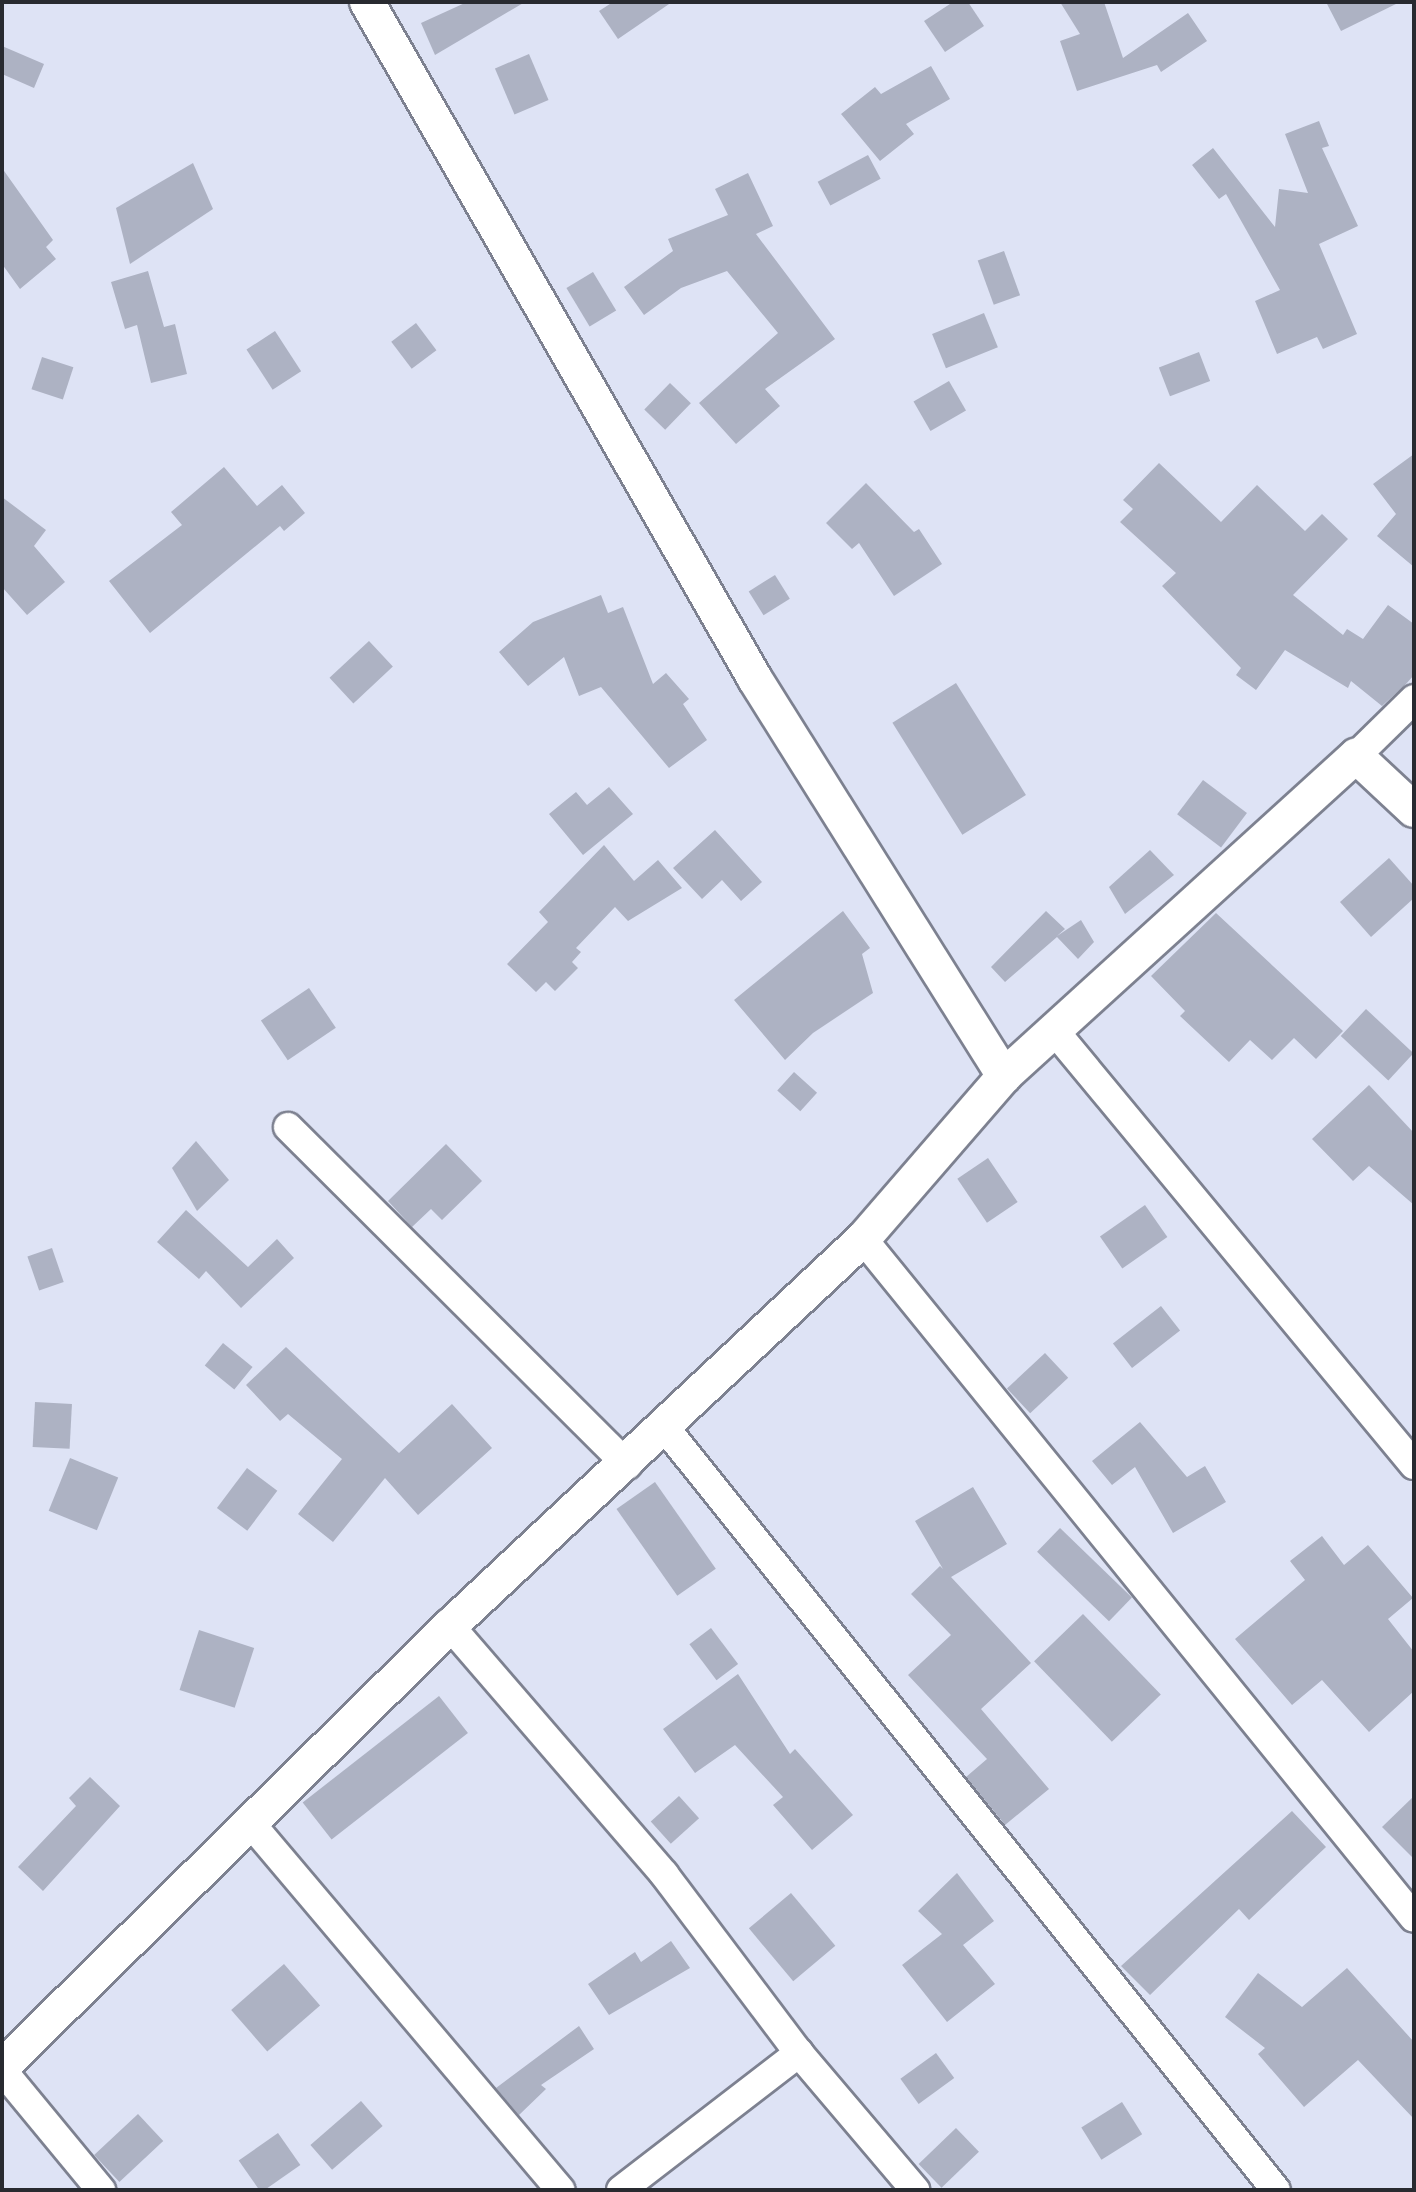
<!DOCTYPE html>
<style>
body{margin:0}
#map{position:relative;width:1416px;height:2192px;overflow:hidden;background:#dee3f5;font-family:Georgia,serif}
div>[style]{position:absolute}
.building>*{inset:0;background:#adb2c3;transform-origin:0 0}
.roads{filter:drop-shadow(2px 0 #7d8190) drop-shadow(-2px 0 #7d8190) drop-shadow(0 2px #7d8190) drop-shadow(0 -2px #7d8190)}
.minor>*{height:28px;margin:-14px;padding:0 14px;transform-origin:14px;border-radius:14px;background:#fff}
.tertiary>*{height:34px;margin:-17px;padding:0 17px;transform-origin:17px;border-radius:17px;background:#fff}
span{translate:-50% -50%;white-space:nowrap;text-align:center;line-height:1.15;-webkit-text-stroke:6px #edf0ff;paint-order:stroke}
.frame{position:absolute;inset:0;border:4px solid #282a30;pointer-events:none}
</style>
<div id="map">
<div class="building">
<div style="clip-path:polygon(467px 2px,525px 2px,435px 55px,421px 23px)"></div>
<div style="clip-path:polygon(613px 2px,672px 2px,618px 39px,599px 11px)"></div>
<div style="clip-path:polygon(953px 2px,968px 2px,984px 26px,945px 52px,924px 21px)"></div>
<div style="clip-path:polygon(1060px 2px,1104px 2px,1123px 58px,1188px 13px,1207px 41px,1161px 72px,1157px 65px,1077px 91px,1060px 41px,1080px 34px)"></div>
<div style="clip-path:polygon(1326px 2px,1400px 2px,1341px 31px)"></div>
<div style="clip-path:polygon(2px 46px,44px 64px,34px 88px,2px 74px)"></div>
<div style="left:529px;top:54px;width:50px;height:37px;rotate:67deg"></div>
<div style="clip-path:polygon(931px 66px,950px 99px,906px 124px,914px 134px,880px 161px,841px 114px,875px 87px,881px 94px)"></div>
<div style="clip-path:polygon(1319px 121px,1329px 146px,1322px 148px,1358px 226px,1319px 244px,1357px 334px,1323px 349px,1317px 337px,1277px 354px,1255px 301px,1280px 290px,1226px 194px,1219px 199px,1192px 165px,1213px 148px,1275px 227px,1279px 189px,1308px 193px,1285px 134px)"></div>
<div style="left:868px;top:155px;width:27px;height:57px;rotate:62deg"></div>
<div style="clip-path:polygon(193px 163px,213px 209px,130px 264px,116px 208px)"></div>
<div style="clip-path:polygon(2px 168px,53px 240px,46px 247px,56px 259px,20px 289px,2px 264px)"></div>
<div style="clip-path:polygon(748px 173px,773px 226px,756px 234px,835px 339px,765px 389px,780px 406px,736px 444px,699px 403px,778px 333px,727px 271px,681px 288px,644px 315px,624px 287px,673px 251px,668px 239px,728px 215px,715px 189px)"></div>
<div style="left:1004px;top:251px;width:47px;height:28px;rotate:70deg"></div>
<div style="clip-path:polygon(148px 271px,164px 327px,175px 324px,187px 374px,151px 383px,137px 325px,125px 329px,111px 282px)"></div>
<div style="left:593px;top:272px;width:45px;height:31px;rotate:59deg"></div>
<div style="left:984px;top:313px;width:37px;height:56px;rotate:68deg"></div>
<div style="left:416px;top:323px;width:34px;height:31px;rotate:53deg"></div>
<div style="left:275px;top:331px;width:48px;height:34px;rotate:57deg"></div>
<div style="left:1199px;top:352px;width:31px;height:43px;rotate:69deg"></div>
<div style="left:42px;top:357px;width:33px;height:34px;rotate:18deg"></div>
<div style="left:949px;top:381px;width:34px;height:41px;rotate:60deg"></div>
<div style="left:670px;top:383px;width:29px;height:37px;rotate:44deg"></div>
<div style="clip-path:polygon(1414px 454px,1414px 567px,1377px 536px,1396px 514px,1373px 484px)"></div>
<div style="clip-path:polygon(1159px 463px,1221px 522px,1257px 485px,1305px 531px,1322px 514px,1348px 539px,1293px 595px,1343px 635px,1347px 629px,1363px 639px,1388px 605px,1414px 624px,1414px 675px,1406px 684px,1382px 706px,1351px 681px,1348px 688px,1285px 650px,1256px 690px,1236px 675px,1241px 668px,1162px 586px,1176px 573px,1120px 522px,1133px 509px,1123px 500px)"></div>
<div style="clip-path:polygon(224px 467px,257px 506px,282px 485px,305px 513px,284px 531px,280px 526px,150px 633px,109px 581px,182px 525px,171px 512px)"></div>
<div style="clip-path:polygon(866px 483px,914px 532px,919px 529px,942px 564px,894px 596px,859px 543px,852px 549px,826px 523px)"></div>
<div style="clip-path:polygon(2px 497px,46px 530px,34px 546px,65px 582px,27px 615px,2px 587px)"></div>
<div style="left:775px;top:575px;width:28px;height:31px;rotate:58deg"></div>
<div style="clip-path:polygon(601px 595px,608px 613px,623px 607px,653px 684px,666px 673px,689px 699px,683px 704px,707px 740px,669px 768px,601px 687px,579px 696px,564px 657px,528px 686px,499px 652px,533px 622px)"></div>
<div style="left:369px;top:641px;width:35px;height:54px;rotate:47deg"></div>
<div style="left:956px;top:683px;width:132px;height:75px;rotate:58deg"></div>
<div style="left:1203px;top:780px;width:55px;height:43px;rotate:37deg"></div>
<div style="clip-path:polygon(609px 787px,633px 814px,583px 855px,549px 814px,576px 792px,587px 805px)"></div>
<div style="clip-path:polygon(715px 830px,762px 882px,741px 901px,722px 880px,702px 899px,673px 868px)"></div>
<div style="clip-path:polygon(604px 845px,634px 881px,658px 860px,682px 888px,628px 921px,615px 907px,576px 948px,581px 952px,572px 962px,578px 968px,555px 991px,546px 982px,536px 992px,507px 964px,548px 922px,539px 912px)"></div>
<div style="clip-path:polygon(1150px 850px,1174px 875px,1125px 914px,1109px 887px)"></div>
<div style="clip-path:polygon(1389px 858px,1414px 886px,1414px 898px,1371px 937px,1340px 902px)"></div>
<div style="clip-path:polygon(843px 911px,870px 948px,862px 954px,873px 993px,813px 1033px,785px 1060px,734px 1000px)"></div>
<div style="clip-path:polygon(1046px 911px,1065px 929px,1057px 936px,1081px 920px,1094px 942px,1078px 959px,1057px 937px,1005px 982px,991px 967px)"></div>
<div style="clip-path:polygon(1216px 913px,1343px 1031px,1316px 1059px,1294px 1038px,1272px 1060px,1250px 1040px,1229px 1062px,1180px 1016px,1185px 1011px,1151px 976px)"></div>
<div style="left:309px;top:988px;width:48px;height:58px;rotate:56deg"></div>
<div style="left:1366px;top:1009px;width:65px;height:37px;rotate:43deg"></div>
<div style="left:794px;top:1072px;width:31px;height:25px;rotate:42deg"></div>
<div style="clip-path:polygon(1369px 1085px,1414px 1133px,1414px 1205px,1369px 1166px,1353px 1181px,1312px 1139px)"></div>
<div style="clip-path:polygon(196px 1141px,229px 1180px,197px 1211px,172px 1168px)"></div>
<div style="clip-path:polygon(446px 1144px,482px 1181px,442px 1220px,431px 1209px,412px 1227px,388px 1201px)"></div>
<div style="left:988px;top:1158px;width:53px;height:37px;rotate:56deg"></div>
<div style="left:1145px;top:1205px;width:39px;height:55px;rotate:55deg"></div>
<div style="clip-path:polygon(186px 1210px,248px 1267px,277px 1239px,294px 1258px,241px 1308px,206px 1271px,199px 1279px,157px 1242px)"></div>
<div style="left:52px;top:1248px;width:36px;height:26px;rotate:71deg"></div>
<div style="left:1161px;top:1306px;width:31px;height:61px;rotate:52deg"></div>
<div style="left:223px;top:1343px;width:38px;height:29px;rotate:39deg"></div>
<div style="clip-path:polygon(286px 1347px,399px 1453px,452px 1404px,492px 1448px,418px 1515px,385px 1478px,333px 1542px,298px 1514px,342px 1459px,288px 1414px,280px 1421px,246px 1385px)"></div>
<div style="left:1045px;top:1353px;width:34px;height:52px;rotate:47deg"></div>
<div style="left:35px;top:1402px;width:37px;height:45px;rotate:3deg"></div>
<div style="clip-path:polygon(1140px 1422px,1187px 1477px,1205px 1466px,1226px 1502px,1173px 1533px,1135px 1467px,1112px 1485px,1092px 1461px)"></div>
<div style="left:70px;top:1458px;width:52px;height:57px;rotate:22deg"></div>
<div style="left:247px;top:1468px;width:38px;height:50px;rotate:37deg"></div>
<div style="left:655px;top:1482px;width:106px;height:47px;rotate:55deg"></div>
<div style="clip-path:polygon(973px 1487px,1007px 1544px,951px 1577px,1031px 1663px,981px 1709px,1049px 1789px,1005px 1825px,966px 1777px,987px 1759px,908px 1675px,951px 1635px,911px 1594px,940px 1566px,943px 1569px,915px 1521px)"></div>
<div style="left:1060px;top:1528px;width:100px;height:33px;rotate:44deg"></div>
<div style="clip-path:polygon(1322px 1536px,1344px 1565px,1368px 1545px,1413px 1598px,1388px 1619px,1414px 1652px,1414px 1691px,1369px 1732px,1322px 1680px,1292px 1705px,1235px 1639px,1305px 1580px,1290px 1561px)"></div>
<div style="left:1083px;top:1614px;width:112px;height:68px;rotate:46deg"></div>
<div style="left:711px;top:1628px;width:45px;height:27px;rotate:53deg"></div>
<div style="left:199px;top:1630px;width:58px;height:63px;rotate:18deg"></div>
<div style="clip-path:polygon(738px 1674px,790px 1754px,795px 1749px,853px 1815px,812px 1850px,773px 1805px,783px 1797px,735px 1745px,695px 1773px,663px 1729px)"></div>
<div style="left:439px;top:1696px;width:47px;height:173px;rotate:52deg"></div>
<div style="clip-path:polygon(90px 1777px,120px 1806px,43px 1891px,18px 1867px,76px 1806px,69px 1798px)"></div>
<div style="left:679px;top:1796px;width:30px;height:38px;rotate:48deg"></div>
<div style="clip-path:polygon(1414px 1796px,1414px 1859px,1382px 1827px)"></div>
<div style="clip-path:polygon(1292px 1811px,1326px 1847px,1249px 1920px,1239px 1909px,1150px 1995px,1121px 1966px)"></div>
<div style="clip-path:polygon(957px 1873px,994px 1921px,963px 1945px,995px 1984px,947px 2022px,902px 1965px,942px 1934px,918px 1911px)"></div>
<div style="left:791px;top:1893px;width:69px;height:55px;rotate:50deg"></div>
<div style="clip-path:polygon(671px 1941px,690px 1968px,609px 2015px,588px 1984px,635px 1952px,641px 1962px)"></div>
<div style="left:284px;top:1964px;width:55px;height:70px;rotate:49deg"></div>
<div style="clip-path:polygon(1347px 1968px,1414px 2042px,1414px 2119px,1358px 2060px,1304px 2107px,1258px 2054px,1265px 2048px,1225px 2017px,1258px 1973px,1302px 2007px)"></div>
<div style="clip-path:polygon(579px 2026px,594px 2049px,541px 2085px,546px 2089px,519px 2115px,496px 2088px)"></div>
<div style="left:936px;top:2053px;width:31px;height:44px;rotate:54deg"></div>
<div style="left:361px;top:2101px;width:33px;height:67px;rotate:49deg"></div>
<div style="left:1122px;top:2102px;width:38px;height:48px;rotate:58deg"></div>
<div style="left:138px;top:2114px;width:37px;height:60px;rotate:47deg"></div>
<div style="left:956px;top:2128px;width:33px;height:52px;rotate:46deg"></div>
<div style="left:278px;top:2133px;width:39px;height:48px;rotate:55deg"></div>
</div>
<div class="roads">
<div class="minor">
<div style="left:1356px;top:756px;width:81px;rotate:-44.5deg"></div>
<div style="left:1053px;top:1029px;width:566px;rotate:50.38deg"></div>
<div style="left:288px;top:1127px;width:479px;rotate:44.9deg"></div>
<div style="left:863px;top:1239px;width:874px;rotate:50.94deg"></div>
<div style="left:666px;top:1429px;width:975px;rotate:51.29deg"></div>
<div style="left:450px;top:1626px;width:328px;rotate:49.2deg"></div>
<div style="left:664px;top:1874px;width:224px;rotate:53deg"></div>
<div style="left:799px;top:2053px;width:180px;rotate:49.7deg"></div>
<div style="left:252px;top:1825px;width:478px;rotate:49.8deg"></div>
<div style="left:2px;top:2070px;width:156px;rotate:50.5deg"></div>
<div style="left:621px;top:2190px;width:225px;rotate:-37.6deg"></div>
</div>
<div class="tertiary">
<div style="left:367px;top:2px;width:780px;rotate:60.18deg"></div>
<div style="left:755px;top:679px;width:469px;rotate:57.9deg"></div>
<div style="left:2px;top:2067px;width:629px;rotate:-44.55deg"></div>
<div style="left:450px;top:1626px;width:566px;rotate:-43.14deg"></div>
<div style="left:863px;top:1239px;width:216px;rotate:-49.1deg"></div>
<div style="left:1004px;top:1076px;width:476px;rotate:-42.3deg"></div>
<div style="left:1356px;top:756px;width:79px;rotate:43deg"></div>
</div>
</div>
<div class="frame"></div>
</div>
